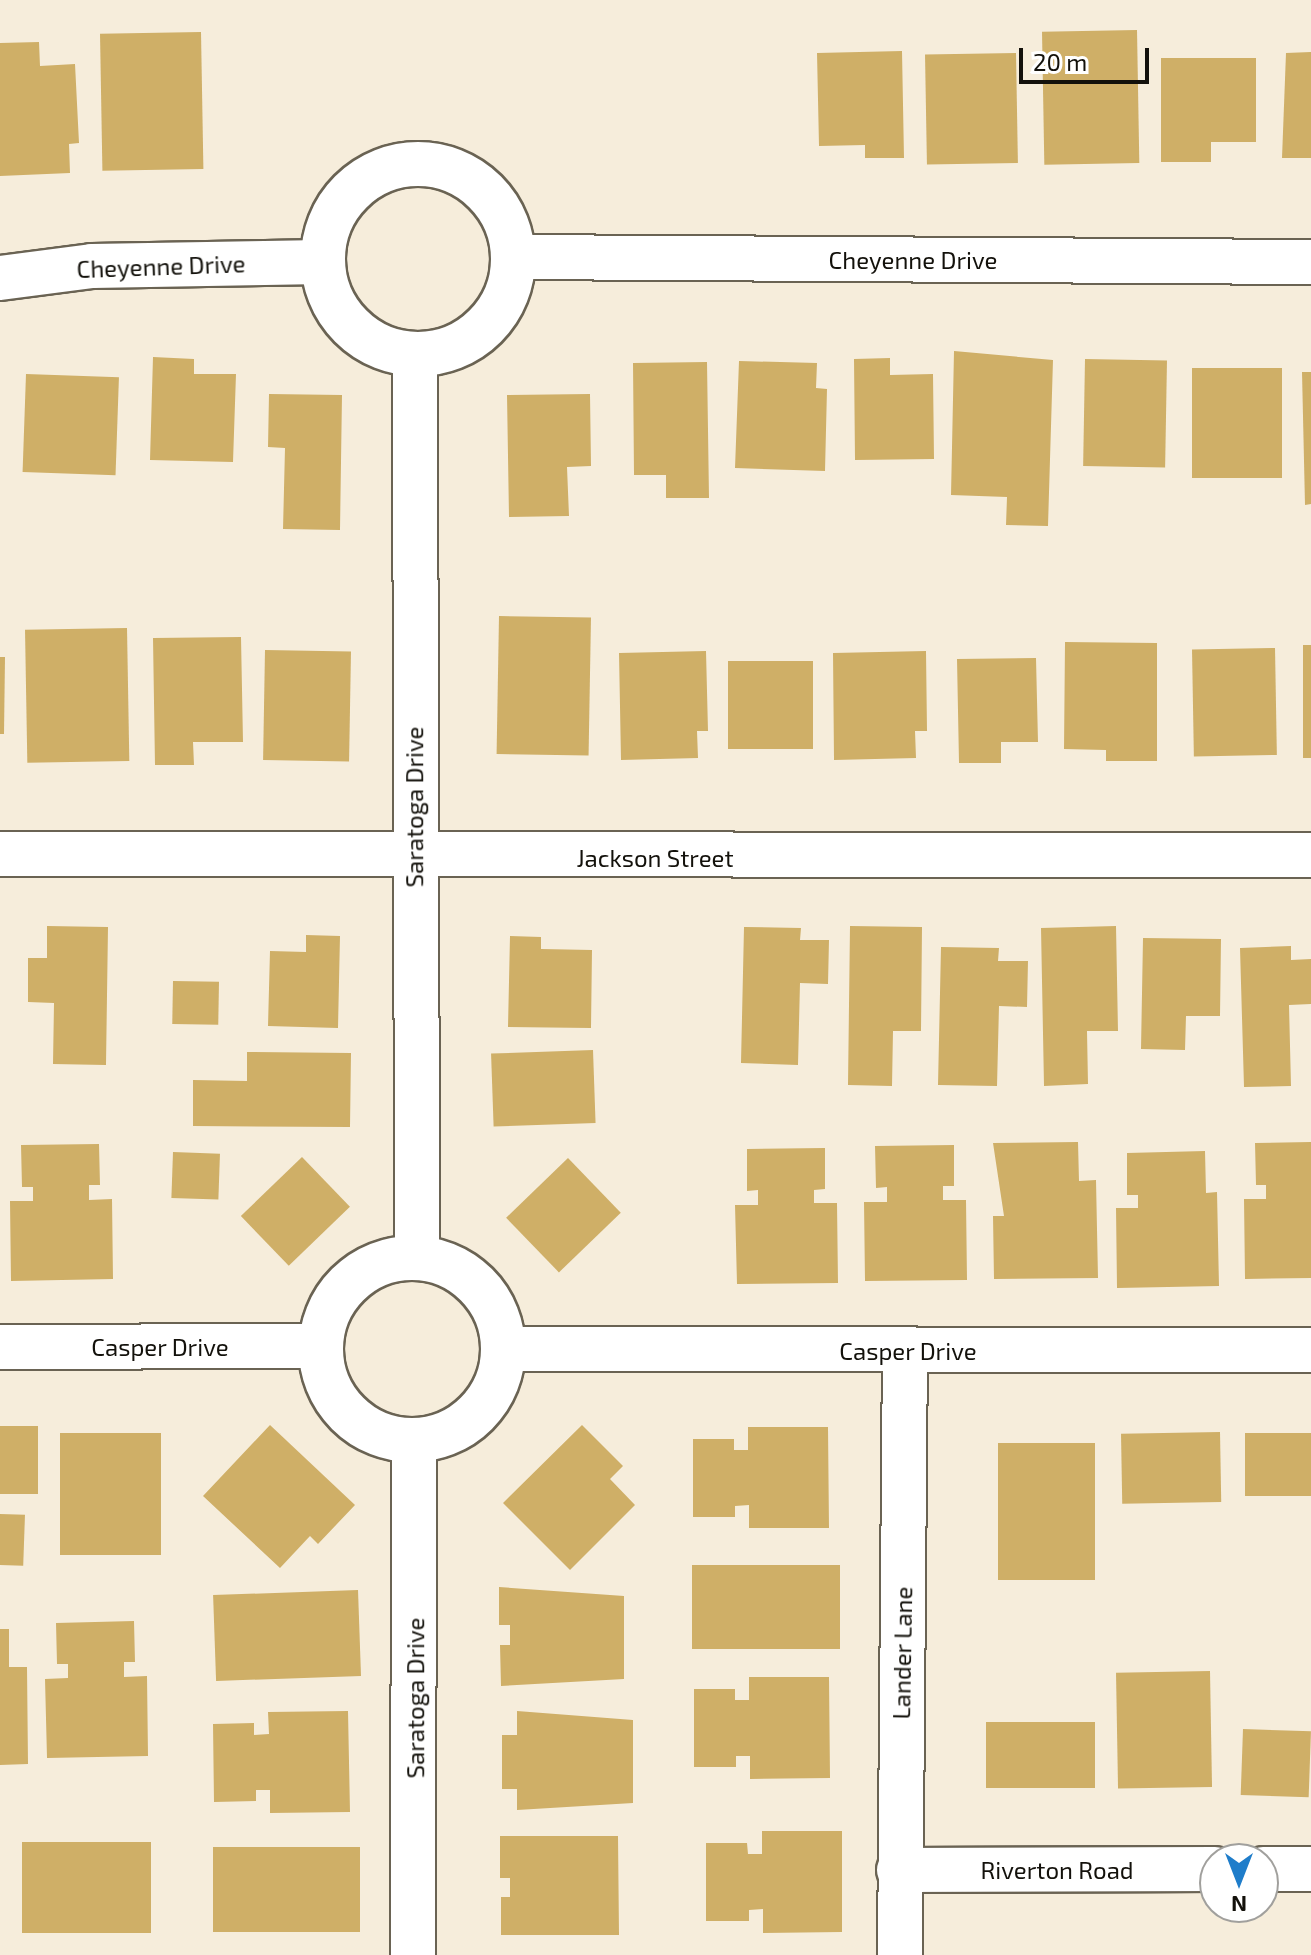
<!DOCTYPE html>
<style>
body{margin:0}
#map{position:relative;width:1311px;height:1955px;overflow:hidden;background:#f6eddb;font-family:"Exo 2",sans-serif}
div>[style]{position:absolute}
.building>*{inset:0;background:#cfaf67;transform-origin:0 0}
.roads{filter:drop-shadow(2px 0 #6a6353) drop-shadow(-2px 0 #6a6353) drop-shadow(0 2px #6a6353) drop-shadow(0 -2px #6a6353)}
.street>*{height:44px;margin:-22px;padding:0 22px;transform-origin:22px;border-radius:22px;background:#fff}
.street>.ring{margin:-22px;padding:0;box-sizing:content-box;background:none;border:44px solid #fff;border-radius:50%}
.secondary>*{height:44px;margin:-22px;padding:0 22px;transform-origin:22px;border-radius:22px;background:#fff}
.secondary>.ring{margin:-22px;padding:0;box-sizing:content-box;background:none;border:44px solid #fff;border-radius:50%}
span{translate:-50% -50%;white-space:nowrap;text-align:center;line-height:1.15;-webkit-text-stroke:6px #fff;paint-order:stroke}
.street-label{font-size:24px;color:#13110b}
.north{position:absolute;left:1199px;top:1843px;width:80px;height:80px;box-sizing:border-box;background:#fff;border:2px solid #a1a09d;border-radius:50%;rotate:180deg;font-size:22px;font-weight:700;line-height:32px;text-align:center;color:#13110b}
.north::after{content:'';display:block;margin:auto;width:28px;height:36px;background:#1f7dca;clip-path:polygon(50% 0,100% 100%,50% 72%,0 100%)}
.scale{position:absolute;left:1019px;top:48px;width:130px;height:36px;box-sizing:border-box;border:4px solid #13110b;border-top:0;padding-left:10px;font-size:24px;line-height:28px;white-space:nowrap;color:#13110b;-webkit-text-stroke:6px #fff;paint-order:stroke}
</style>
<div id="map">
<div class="building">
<div style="left:1137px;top:30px;width:133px;height:95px;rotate:89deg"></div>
<div style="left:201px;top:32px;width:137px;height:101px;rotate:89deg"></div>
<div style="clip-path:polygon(39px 42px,40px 66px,75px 64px,79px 143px,69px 144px,70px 173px,0 176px,0 43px)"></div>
<div style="clip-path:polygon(902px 51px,904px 158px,865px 158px,865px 145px,819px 146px,817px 53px)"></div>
<div style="clip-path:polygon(1311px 52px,1311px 158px,1282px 158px,1286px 53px)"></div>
<div style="left:1016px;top:53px;width:110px;height:91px;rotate:89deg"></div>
<div style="clip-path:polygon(1161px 58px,1256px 58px,1256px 142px,1211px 142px,1211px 162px,1161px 162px)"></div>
<div style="clip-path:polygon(954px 351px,1053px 360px,1048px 526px,1006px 525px,1007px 497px,951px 495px)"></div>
<div style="clip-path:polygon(153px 357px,194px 359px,194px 374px,236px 374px,233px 462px,150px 460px)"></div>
<div style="clip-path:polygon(890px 358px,890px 375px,933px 374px,934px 459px,855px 460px,854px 359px)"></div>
<div style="left:1085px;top:359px;width:82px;height:107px;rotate:1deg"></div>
<div style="clip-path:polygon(739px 361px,817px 363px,816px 388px,827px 389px,825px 471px,735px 468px)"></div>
<div style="clip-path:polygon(707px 362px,709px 498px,666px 498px,666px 475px,634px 475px,633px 363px)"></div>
<div style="left:1192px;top:368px;width:90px;height:110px"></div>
<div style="clip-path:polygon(1302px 372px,1311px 372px,1311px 504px,1305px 505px)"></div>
<div style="left:26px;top:374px;width:93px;height:98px;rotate:2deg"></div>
<div style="clip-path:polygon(269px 394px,342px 395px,340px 530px,283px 529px,285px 448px,268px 447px)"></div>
<div style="clip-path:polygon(590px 394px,591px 466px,567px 467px,569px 516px,509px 517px,507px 395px)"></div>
<div style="left:499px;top:616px;width:92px;height:138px;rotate:1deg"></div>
<div style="left:127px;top:628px;width:133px;height:102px;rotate:89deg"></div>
<div style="clip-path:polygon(241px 637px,243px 742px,193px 742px,194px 765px,155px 765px,153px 638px)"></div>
<div style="clip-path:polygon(1065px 642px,1157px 643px,1157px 761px,1106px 761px,1106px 750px,1064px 749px)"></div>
<div style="left:1303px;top:645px;width:8px;height:113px"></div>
<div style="left:1275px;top:648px;width:107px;height:83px;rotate:89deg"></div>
<div style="left:265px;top:650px;width:86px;height:110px;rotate:1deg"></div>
<div style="clip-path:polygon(706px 651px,708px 731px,697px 731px,698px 758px,621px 760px,619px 653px)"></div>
<div style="clip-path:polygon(926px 651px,927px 731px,915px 731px,916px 758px,834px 760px,833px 653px)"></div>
<div style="clip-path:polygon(0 657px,5px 657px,4px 734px,0 734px)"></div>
<div style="clip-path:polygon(1036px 658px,1038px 742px,1001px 742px,1001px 763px,959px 763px,957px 659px)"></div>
<div style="left:728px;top:661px;width:85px;height:88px"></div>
<div style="clip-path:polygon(47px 926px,108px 927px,106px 1065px,53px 1064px,54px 1003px,28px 1002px,28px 958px,47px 958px)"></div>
<div style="clip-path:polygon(850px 926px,922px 927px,921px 1031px,893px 1031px,892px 1086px,848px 1085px)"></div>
<div style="clip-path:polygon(1116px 926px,1118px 1031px,1087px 1031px,1088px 1084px,1044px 1086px,1041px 928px)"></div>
<div style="clip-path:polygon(744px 927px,801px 928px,800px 940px,829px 940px,828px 984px,800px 983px,798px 1065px,741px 1063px)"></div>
<div style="clip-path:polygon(306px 935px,340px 936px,338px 1028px,268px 1026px,270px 951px,306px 952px)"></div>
<div style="clip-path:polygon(510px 936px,541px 937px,541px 949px,592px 950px,591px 1028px,508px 1027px)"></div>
<div style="clip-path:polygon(1143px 938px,1221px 939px,1220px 1016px,1186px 1016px,1185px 1050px,1141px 1049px)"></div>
<div style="clip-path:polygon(1291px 946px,1291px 960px,1311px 959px,1311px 1004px,1289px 1005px,1291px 1086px,1244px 1087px,1240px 948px)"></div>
<div style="clip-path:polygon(941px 947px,999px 948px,998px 961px,1028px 961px,1027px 1007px,999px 1006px,997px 1086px,938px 1085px)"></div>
<div style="left:173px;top:981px;width:46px;height:43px;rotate:1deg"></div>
<div style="left:593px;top:1050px;width:73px;height:102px;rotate:88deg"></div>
<div style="clip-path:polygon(247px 1052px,351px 1053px,350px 1127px,193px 1126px,193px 1080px,247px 1081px)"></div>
<div style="clip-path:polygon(1078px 1142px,1079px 1181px,1096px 1180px,1098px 1278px,994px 1279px,993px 1216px,1004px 1216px,993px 1143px)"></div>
<div style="clip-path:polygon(1311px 1142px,1311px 1278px,1245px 1279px,1244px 1199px,1266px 1199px,1266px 1185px,1256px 1185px,1255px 1143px)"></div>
<div style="clip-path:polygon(99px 1144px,100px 1185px,89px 1185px,89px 1200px,112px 1199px,113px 1279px,11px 1281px,10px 1201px,33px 1201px,33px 1187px,22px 1187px,21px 1145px)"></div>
<div style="clip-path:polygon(954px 1145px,954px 1186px,943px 1186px,943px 1200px,966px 1200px,967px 1280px,865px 1281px,864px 1202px,887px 1202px,887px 1187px,876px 1188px,875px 1146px)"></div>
<div style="clip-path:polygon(825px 1148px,825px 1189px,814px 1190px,814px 1203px,837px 1203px,838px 1283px,737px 1284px,735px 1205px,758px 1205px,758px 1190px,747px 1191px,747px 1149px)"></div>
<div style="clip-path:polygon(1205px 1151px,1206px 1193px,1217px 1192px,1219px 1286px,1117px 1288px,1116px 1208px,1138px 1208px,1138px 1195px,1127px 1195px,1127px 1153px)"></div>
<div style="left:173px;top:1152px;width:47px;height:46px;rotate:2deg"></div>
<div style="left:302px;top:1157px;width:69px;height:85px;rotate:46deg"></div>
<div style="left:568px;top:1158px;width:76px;height:86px;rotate:46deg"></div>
<div style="clip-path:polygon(270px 1425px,355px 1505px,318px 1544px,310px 1536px,280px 1568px,203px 1496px)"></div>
<div style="clip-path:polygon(582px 1425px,623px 1466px,610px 1479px,635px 1505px,570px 1570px,503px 1503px)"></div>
<div style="left:0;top:1426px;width:38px;height:68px"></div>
<div style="clip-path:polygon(748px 1427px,828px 1427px,829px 1528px,749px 1528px,749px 1505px,735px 1506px,735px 1517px,693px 1517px,693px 1439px,734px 1439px,734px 1450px,748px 1450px)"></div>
<div style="left:1220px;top:1432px;width:70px;height:99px;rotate:89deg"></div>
<div style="left:161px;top:1433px;width:122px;height:101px;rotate:90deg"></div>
<div style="left:1245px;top:1433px;width:66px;height:63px"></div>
<div style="left:998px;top:1443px;width:97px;height:137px"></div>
<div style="left:0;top:1514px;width:25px;height:51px;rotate:2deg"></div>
<div style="left:692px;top:1565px;width:148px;height:84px"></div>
<div style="clip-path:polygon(499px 1587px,624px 1596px,624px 1679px,501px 1686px,500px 1645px,510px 1645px,510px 1625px,499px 1625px)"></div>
<div style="left:358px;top:1590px;width:86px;height:145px;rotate:88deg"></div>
<div style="clip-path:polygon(134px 1621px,135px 1662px,124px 1662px,124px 1677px,147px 1676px,148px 1756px,47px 1758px,45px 1679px,68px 1678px,68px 1664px,57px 1664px,56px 1623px)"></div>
<div style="clip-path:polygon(0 1629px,9px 1629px,9px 1667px,27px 1667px,28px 1764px,0 1765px)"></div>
<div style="left:1210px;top:1671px;width:116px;height:94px;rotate:89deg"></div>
<div style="clip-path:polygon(749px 1677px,829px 1677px,830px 1778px,750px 1779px,750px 1756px,736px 1756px,736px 1767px,694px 1767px,694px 1689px,735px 1689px,735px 1700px,749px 1700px)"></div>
<div style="clip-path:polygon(348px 1711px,350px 1812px,270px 1813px,270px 1790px,256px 1790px,256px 1801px,214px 1802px,213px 1724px,254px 1723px,254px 1735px,269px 1734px,268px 1712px)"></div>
<div style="clip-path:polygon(517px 1711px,633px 1720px,633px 1803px,517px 1810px,517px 1789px,502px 1789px,502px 1735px,517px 1735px)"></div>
<div style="left:986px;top:1722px;width:109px;height:66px"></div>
<div style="left:1243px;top:1729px;width:68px;height:66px;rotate:2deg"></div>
<div style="clip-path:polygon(762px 1831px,842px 1831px,842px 1932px,763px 1933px,763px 1909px,749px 1910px,749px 1921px,706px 1921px,706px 1843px,747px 1843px,748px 1854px,762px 1854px)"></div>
<div style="clip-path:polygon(500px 1836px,618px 1836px,619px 1935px,501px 1935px,501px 1897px,510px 1897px,510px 1878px,500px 1878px)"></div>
<div style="left:22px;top:1842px;width:129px;height:91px"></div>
<div style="left:213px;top:1847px;width:147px;height:85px"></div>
</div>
<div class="roads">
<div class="street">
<div class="ring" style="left:323px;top:164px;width:146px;height:146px"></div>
<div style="left:514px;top:257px;width:797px;rotate:0.36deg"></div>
<div style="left:0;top:278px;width:93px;rotate:-7.4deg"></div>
<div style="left:92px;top:266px;width:230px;rotate:-1deg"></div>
<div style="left:415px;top:356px;width:902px;rotate:89.87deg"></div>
<div style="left:0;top:854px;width:1311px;rotate:0.04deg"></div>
<div style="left:0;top:1347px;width:321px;rotate:-0.2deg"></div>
<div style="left:504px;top:1349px;width:807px;rotate:0.07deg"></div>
<div style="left:1263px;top:1869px;width:48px"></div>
<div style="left:899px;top:1870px;width:316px;rotate:-0.2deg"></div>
<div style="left:900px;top:1955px;width:604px;rotate:-89.53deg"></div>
</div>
<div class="secondary">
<div class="ring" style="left:321px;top:1258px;width:138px;height:138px"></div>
<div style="left:413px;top:1955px;width:515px;rotate:-89.89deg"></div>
</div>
</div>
<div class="street-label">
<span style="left:913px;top:260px">Cheyenne Drive</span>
<span style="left:161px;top:266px;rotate:-2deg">Cheyenne Drive</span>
<span style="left:414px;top:807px;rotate:-90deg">Saratoga Drive</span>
<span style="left:655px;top:858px">Jackson Street</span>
<span style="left:160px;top:1347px">Casper Drive</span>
<span style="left:908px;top:1351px">Casper Drive</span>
<span style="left:902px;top:1653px;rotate:-89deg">Lander Lane</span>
<span style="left:415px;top:1698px;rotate:-90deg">Saratoga Drive</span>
<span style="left:1057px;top:1870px">Riverton Road</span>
</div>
<div class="north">N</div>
<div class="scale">20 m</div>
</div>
